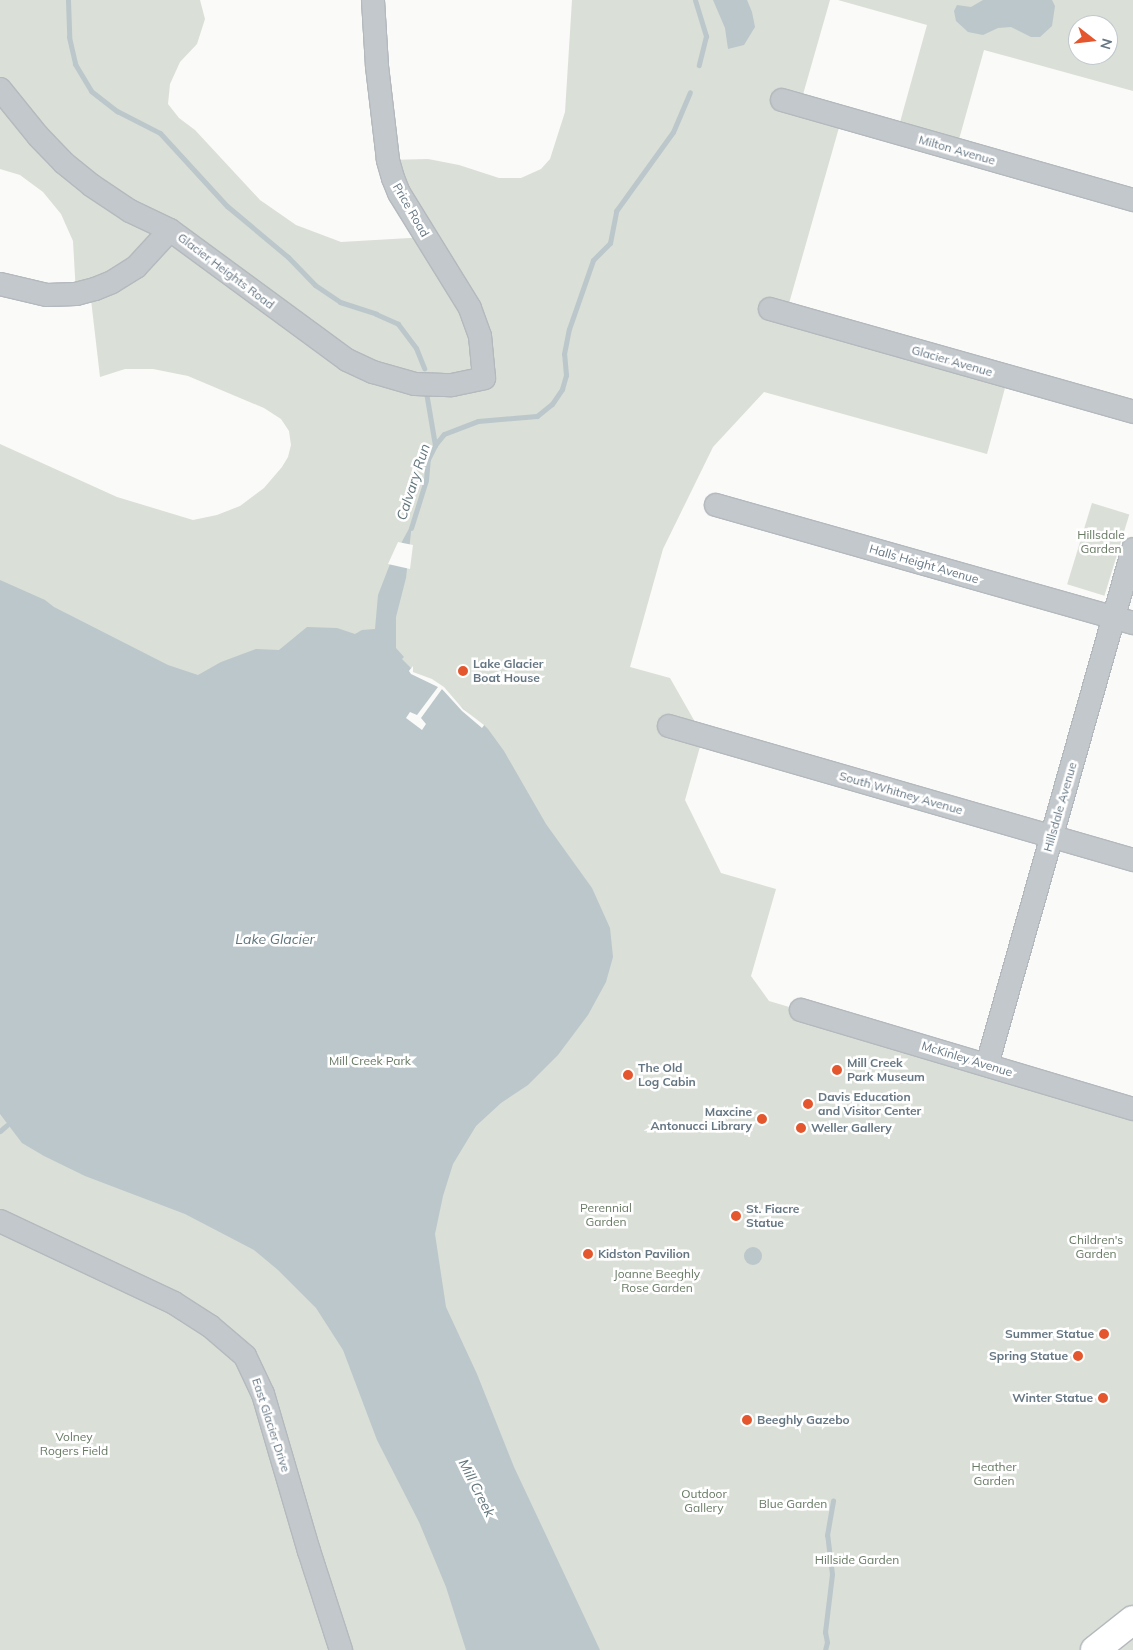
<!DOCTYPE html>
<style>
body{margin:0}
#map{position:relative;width:1133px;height:1650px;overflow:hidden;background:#fafaf8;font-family:Mulish,sans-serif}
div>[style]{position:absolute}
.green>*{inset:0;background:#dadfd7;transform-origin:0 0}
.water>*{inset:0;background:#bbc7cb}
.round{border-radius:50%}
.pier>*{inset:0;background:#fafaf8}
.stream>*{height:5px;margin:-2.5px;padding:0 2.5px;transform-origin:2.5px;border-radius:2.5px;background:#bbc7cb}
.roads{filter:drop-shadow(1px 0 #b4b9bd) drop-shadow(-1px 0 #b4b9bd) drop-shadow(0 1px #b4b9bd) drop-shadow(0 -1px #b4b9bd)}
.minor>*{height:22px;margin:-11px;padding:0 11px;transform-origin:11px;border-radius:11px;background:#c3c8cc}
.highway>*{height:28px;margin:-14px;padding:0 14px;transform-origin:14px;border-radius:14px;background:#fff}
.dots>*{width:14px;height:14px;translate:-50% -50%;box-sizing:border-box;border:2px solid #fff;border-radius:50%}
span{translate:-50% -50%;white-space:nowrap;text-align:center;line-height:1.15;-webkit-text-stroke:5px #fff;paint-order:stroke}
.street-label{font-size:12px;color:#657683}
.park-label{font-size:12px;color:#687a64}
.poi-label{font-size:12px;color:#657683;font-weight:700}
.left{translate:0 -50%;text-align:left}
.right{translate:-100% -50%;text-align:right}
.water-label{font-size:14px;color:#60757c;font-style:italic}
.north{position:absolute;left:1068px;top:15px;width:50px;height:50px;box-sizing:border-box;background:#fff;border:1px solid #c1c8cd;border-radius:50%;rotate:106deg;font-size:14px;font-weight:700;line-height:20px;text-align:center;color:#657683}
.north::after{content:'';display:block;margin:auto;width:18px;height:22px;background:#e4572e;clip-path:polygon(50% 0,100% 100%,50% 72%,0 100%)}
</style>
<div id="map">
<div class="green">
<div style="clip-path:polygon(0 0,200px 0,205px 19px,197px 44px,180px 62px,170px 84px,168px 104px,179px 118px,195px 130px,260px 200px,296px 225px,341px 242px,427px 237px,388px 160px,428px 159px,459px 165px,499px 178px,521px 178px,541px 169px,550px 159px,565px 112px,572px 0,830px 0,800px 105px,842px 117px,786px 314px,1008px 377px,987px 454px,764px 392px,713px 447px,663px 549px,630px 667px,670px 678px,703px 736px,685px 800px,721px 873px,776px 889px,751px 976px,769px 1001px,1133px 1109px,1133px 1650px,0 1650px,0 444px,117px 497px,193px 520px,217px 515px,240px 506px,264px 488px,282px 467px,288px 457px,291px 445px,289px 431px,281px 419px,264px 408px,188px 376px,153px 369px,125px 369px,100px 377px,90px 291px,76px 294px,73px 241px,61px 214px,43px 192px,20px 175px,0 169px)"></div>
<div style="clip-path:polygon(evenodd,838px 0,1133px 0,1133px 91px,984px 50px,956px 150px,897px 133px,927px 25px,838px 0,1078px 25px,1108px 25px,1108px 55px,1078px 55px,1078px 25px)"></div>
<div style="left:1092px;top:503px;width:39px;height:85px;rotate:17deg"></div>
</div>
<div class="water">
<div style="clip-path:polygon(713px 0,747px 0,752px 12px,755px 27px,744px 45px,728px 49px,725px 28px)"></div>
<div style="clip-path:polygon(983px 0,1052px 0,1055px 6px,1052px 26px,1040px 37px,1031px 37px,1011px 27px,998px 28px,983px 35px,968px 32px,956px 21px,954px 11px,957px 5px,971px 7px)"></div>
<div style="clip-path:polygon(412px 523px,406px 578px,396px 617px,396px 648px,404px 657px,402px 659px,411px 668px,409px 671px,442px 689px,483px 727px,484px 725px,488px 729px,504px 751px,546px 824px,592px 888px,610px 928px,613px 957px,606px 982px,588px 1015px,558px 1055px,528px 1085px,501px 1103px,476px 1126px,453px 1164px,443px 1196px,435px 1234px,446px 1307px,477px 1374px,514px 1467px,600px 1650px,466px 1650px,446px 1587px,419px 1522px,377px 1440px,343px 1350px,316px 1308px,278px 1270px,254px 1250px,185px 1214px,85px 1176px,44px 1156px,22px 1143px,0 1114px,0 580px,45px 600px,54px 607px,168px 665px,198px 675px,221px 662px,256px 649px,279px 650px,307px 627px,337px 628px,355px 634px,362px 630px,375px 629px,378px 595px,390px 564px)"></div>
<div class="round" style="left:744px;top:1247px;width:18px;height:18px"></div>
</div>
<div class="pier">
<div style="clip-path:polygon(398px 542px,413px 545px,410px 569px,388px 564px)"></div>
<div style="clip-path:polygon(413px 666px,413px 672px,432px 679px,444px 687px,463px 709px,484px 725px,482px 728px,462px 711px,442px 689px,421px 718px,426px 724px,422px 730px,406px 718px,410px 712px,417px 715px,438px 687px,411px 674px,409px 671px)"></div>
</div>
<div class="stream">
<div style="left:68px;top:0;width:37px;rotate:88deg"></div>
<div style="left:69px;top:37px;width:28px;rotate:77deg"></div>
<div style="left:75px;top:64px;width:31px;rotate:59deg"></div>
<div style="left:91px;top:91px;width:33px;rotate:38deg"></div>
<div style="left:117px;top:111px;width:48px;rotate:27.1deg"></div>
<div style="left:160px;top:133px;width:99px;rotate:47.5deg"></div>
<div style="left:227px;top:206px;width:80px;rotate:39.9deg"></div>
<div style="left:288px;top:257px;width:39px;rotate:46deg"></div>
<div style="left:315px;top:285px;width:30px;rotate:34deg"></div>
<div style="left:340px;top:302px;width:38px;rotate:18deg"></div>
<div style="left:376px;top:314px;width:24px;rotate:24deg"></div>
<div style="left:398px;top:324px;width:30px;rotate:53deg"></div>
<div style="left:416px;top:348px;width:22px;rotate:68deg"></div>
<div style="left:695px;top:0;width:38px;rotate:73deg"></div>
<div style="left:706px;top:36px;width:30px;rotate:104deg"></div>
<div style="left:426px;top:392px;width:54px;rotate:80.4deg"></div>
<div style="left:411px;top:528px;width:50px;rotate:-72.6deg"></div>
<div style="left:426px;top:480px;width:21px;rotate:-85deg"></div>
<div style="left:428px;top:459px;width:16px;rotate:-63deg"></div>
<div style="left:435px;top:445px;width:14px;rotate:-51deg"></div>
<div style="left:444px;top:434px;width:36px;rotate:-21deg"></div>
<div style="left:478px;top:421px;width:59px;rotate:-4.8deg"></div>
<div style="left:537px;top:416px;width:19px;rotate:-39deg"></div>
<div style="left:552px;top:404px;width:18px;rotate:-56deg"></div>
<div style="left:562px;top:389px;width:15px;rotate:-74deg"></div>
<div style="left:566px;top:375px;width:21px;rotate:-95deg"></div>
<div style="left:564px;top:354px;width:25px;rotate:-79deg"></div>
<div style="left:569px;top:329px;width:73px;rotate:-70.8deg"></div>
<div style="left:593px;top:260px;width:24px;rotate:-45deg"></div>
<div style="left:610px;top:243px;width:33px;rotate:-79deg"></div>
<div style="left:616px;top:211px;width:97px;rotate:-54.2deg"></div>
<div style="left:673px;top:132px;width:43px;rotate:-67deg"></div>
<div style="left:0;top:1131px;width:9px;rotate:-41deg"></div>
<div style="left:825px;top:1650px;width:8px;rotate:-76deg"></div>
<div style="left:827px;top:1642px;width:10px;rotate:-101deg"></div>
<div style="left:825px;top:1632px;width:58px;rotate:-83.1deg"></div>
<div style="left:832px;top:1574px;width:39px;rotate:-97deg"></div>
<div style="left:827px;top:1535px;width:35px;rotate:-80deg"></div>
</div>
<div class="roads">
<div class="minor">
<div style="left:0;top:89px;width:60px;rotate:51deg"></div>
<div style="left:38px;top:136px;width:37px;rotate:46deg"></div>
<div style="left:64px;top:163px;width:35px;rotate:39deg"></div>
<div style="left:91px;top:185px;width:47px;rotate:33.7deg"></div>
<div style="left:130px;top:211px;width:44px;rotate:25.4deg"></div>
<div style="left:170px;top:230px;width:220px;rotate:36.3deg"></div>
<div style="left:347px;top:360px;width:29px;rotate:25deg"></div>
<div style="left:373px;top:372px;width:44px;rotate:15.9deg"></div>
<div style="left:415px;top:384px;width:37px;rotate:2deg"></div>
<div style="left:452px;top:385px;width:33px;rotate:-12deg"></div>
<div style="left:484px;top:378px;width:42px;rotate:-95.4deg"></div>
<div style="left:480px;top:336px;width:30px;rotate:-110deg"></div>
<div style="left:470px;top:308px;width:135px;rotate:-121.7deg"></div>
<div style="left:399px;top:193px;width:16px;rotate:-112deg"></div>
<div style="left:393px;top:178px;width:19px;rotate:-106deg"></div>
<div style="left:388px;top:160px;width:95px;rotate:-96.7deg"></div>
<div style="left:377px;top:66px;width:66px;rotate:-93.5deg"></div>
<div style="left:782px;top:100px;width:365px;rotate:15.9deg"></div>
<div style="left:0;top:284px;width:48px;rotate:13.2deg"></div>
<div style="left:47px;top:295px;width:29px;rotate:-2deg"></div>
<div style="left:76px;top:294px;width:20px;rotate:-15deg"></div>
<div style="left:95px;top:289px;width:18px;rotate:-22deg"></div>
<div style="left:112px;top:282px;width:28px;rotate:-32deg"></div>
<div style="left:136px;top:267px;width:50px;rotate:-47.4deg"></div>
<div style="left:770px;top:309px;width:377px;rotate:15.8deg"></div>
<div style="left:716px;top:505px;width:433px;rotate:15.8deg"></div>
<div style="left:669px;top:726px;width:483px;rotate:16.1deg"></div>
<div style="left:801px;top:1010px;width:346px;rotate:16.6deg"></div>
<div style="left:987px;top:1065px;width:536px;rotate:-74.2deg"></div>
<div style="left:0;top:1221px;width:192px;rotate:25.2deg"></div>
<div style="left:174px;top:1303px;width:43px;rotate:32.6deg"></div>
<div style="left:210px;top:1326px;width:46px;rotate:40.6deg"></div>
<div style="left:245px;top:1356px;width:42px;rotate:64.7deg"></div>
<div style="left:263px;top:1394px;width:164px;rotate:73.7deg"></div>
<div style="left:309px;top:1551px;width:104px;rotate:72.1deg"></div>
</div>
<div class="highway">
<div style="left:1095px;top:1650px;width:48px;rotate:-38.3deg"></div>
</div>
</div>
<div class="dots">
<div style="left:463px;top:671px;background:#e4572e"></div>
<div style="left:837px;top:1070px;background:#e4572e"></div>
<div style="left:628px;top:1075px;background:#e4572e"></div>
<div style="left:808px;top:1104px;background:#e4572e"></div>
<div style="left:762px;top:1119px;background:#e4572e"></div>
<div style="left:801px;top:1128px;background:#e4572e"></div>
<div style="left:736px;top:1216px;background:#e4572e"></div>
<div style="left:588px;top:1254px;background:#e4572e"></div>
<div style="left:1104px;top:1334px;background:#e4572e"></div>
<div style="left:1078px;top:1356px;background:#e4572e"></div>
<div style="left:1103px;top:1398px;background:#e4572e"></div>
<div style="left:747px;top:1420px;background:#e4572e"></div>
</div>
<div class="street-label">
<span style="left:957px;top:150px;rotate:16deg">Milton Avenue</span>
<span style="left:411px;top:210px;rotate:60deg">Price Road</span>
<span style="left:226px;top:271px;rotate:37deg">Glacier Heights Road</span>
<span style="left:952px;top:361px;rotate:16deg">Glacier Avenue</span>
<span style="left:924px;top:564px;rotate:16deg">Halls Height Avenue</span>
<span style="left:901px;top:793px;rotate:16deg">South Whitney Avenue</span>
<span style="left:1060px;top:807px;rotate:-74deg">Hillsdale Avenue</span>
<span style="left:967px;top:1059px;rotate:17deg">McKinley Avenue</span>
<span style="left:271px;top:1425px;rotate:72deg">East Glacier Drive</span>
</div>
<div class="park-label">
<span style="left:1101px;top:542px">Hillsdale<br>Garden</span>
<span style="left:370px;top:1061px">Mill Creek Park</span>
<span style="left:606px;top:1215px">Perennial<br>Garden</span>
<span style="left:1096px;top:1247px">Children's<br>Garden</span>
<span style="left:657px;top:1281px">Joanne Beeghly<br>Rose Garden</span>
<span style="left:74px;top:1444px">Volney<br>Rogers Field</span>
<span style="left:994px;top:1474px">Heather<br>Garden</span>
<span style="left:704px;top:1501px">Outdoor<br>Gallery</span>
<span style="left:793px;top:1504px">Blue Garden</span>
<span style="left:857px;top:1560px">Hillside Garden</span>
</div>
<div class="poi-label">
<span class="left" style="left:473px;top:671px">Lake Glacier<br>Boat House</span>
<span class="left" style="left:847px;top:1070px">Mill Creek<br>Park Museum</span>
<span class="left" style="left:638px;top:1075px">The Old<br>Log Cabin</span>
<span class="left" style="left:818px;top:1104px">Davis Education<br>and Visitor Center</span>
<span class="right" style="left:752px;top:1119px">Maxcine<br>Antonucci Library</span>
<span class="left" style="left:811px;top:1128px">Weller Gallery</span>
<span class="left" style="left:746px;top:1216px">St. Fiacre<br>Statue</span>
<span class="left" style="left:598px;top:1254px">Kidston Pavilion</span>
<span class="right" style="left:1094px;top:1334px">Summer Statue</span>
<span class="right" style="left:1068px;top:1356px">Spring Statue</span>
<span class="right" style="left:1093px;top:1398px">Winter Statue</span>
<span class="left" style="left:757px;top:1420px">Beeghly Gazebo</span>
</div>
<div class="water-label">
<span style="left:413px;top:482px;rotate:-72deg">Calvary Run</span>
<span style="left:275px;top:939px">Lake Glacier</span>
<span style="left:477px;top:1488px;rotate:63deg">Mill Creek</span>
</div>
<div class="north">N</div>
</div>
